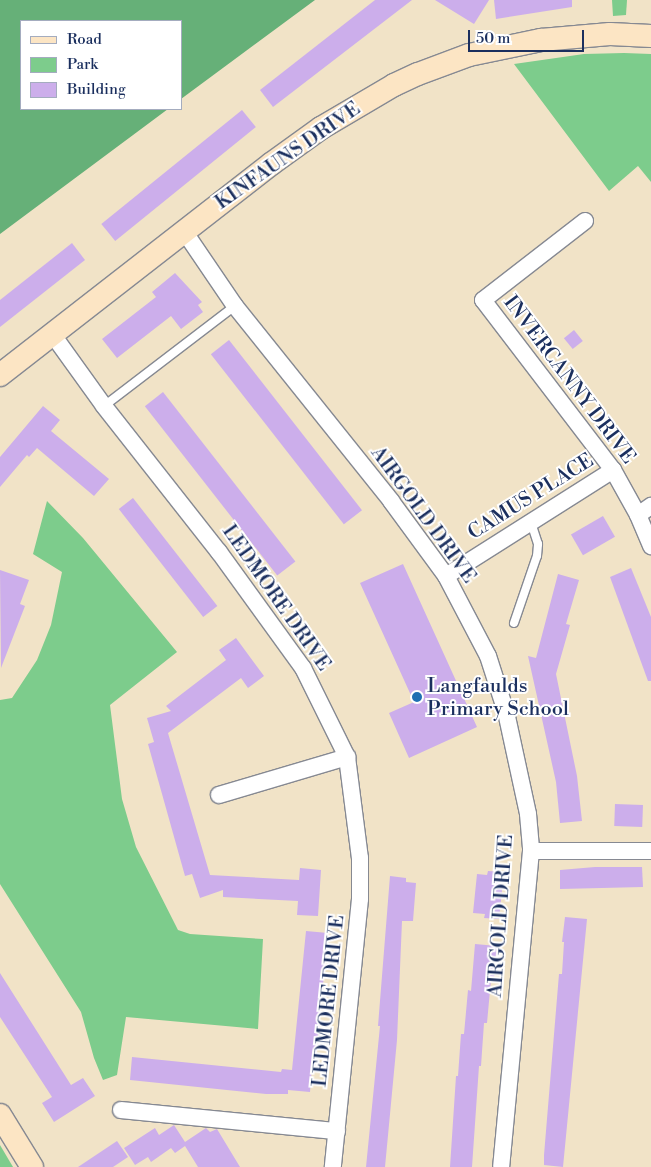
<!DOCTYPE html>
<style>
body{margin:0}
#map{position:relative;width:651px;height:1167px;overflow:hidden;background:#f1e3c7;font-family:"Libre Bodoni",serif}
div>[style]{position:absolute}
.green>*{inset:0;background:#7dcc8c}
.forest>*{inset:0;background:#66b078}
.building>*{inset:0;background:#ccaeeb;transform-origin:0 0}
.roads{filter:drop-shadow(1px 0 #868992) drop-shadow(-1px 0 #868992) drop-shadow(0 1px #868992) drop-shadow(0 -1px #868992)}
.lane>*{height:8px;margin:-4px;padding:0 4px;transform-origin:4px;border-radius:4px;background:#fff}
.street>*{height:16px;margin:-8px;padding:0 8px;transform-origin:8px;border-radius:8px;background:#fff}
.secondary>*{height:22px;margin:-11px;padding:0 11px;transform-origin:11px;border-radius:11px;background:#fce5c4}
.dots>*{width:14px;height:14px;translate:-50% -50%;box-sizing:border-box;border:2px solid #fff;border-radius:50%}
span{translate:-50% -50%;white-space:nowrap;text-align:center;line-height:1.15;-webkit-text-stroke:4px #fff;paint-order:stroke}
.street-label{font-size:20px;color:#1b2f5e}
.poi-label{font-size:20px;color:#1b2f5e}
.left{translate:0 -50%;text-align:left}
.legend{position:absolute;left:20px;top:20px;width:162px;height:90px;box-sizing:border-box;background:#fff;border:1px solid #a4acbf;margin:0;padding:6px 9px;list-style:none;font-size:15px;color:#1b2f5e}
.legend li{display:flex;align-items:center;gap:10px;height:25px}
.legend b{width:25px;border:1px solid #a4acbf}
.scale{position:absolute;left:468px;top:30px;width:116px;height:22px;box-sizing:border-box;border:2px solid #1b2f5e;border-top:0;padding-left:6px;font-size:15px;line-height:18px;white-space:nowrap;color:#1b2f5e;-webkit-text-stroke:4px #fff;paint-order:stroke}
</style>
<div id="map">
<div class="green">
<div style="clip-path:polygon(612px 0,627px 0,626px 15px,613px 16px)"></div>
<div style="clip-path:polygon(624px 53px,651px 54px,651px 182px,638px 166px,609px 191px,514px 64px,584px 54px)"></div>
<div style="clip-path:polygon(47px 501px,83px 538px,177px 652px,110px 705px,122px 799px,136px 847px,178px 930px,190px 934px,263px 939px,258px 1029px,126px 1017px,117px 1075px,103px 1080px,94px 1058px,81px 1012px,0 884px,0 700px,12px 698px,37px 660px,51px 625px,62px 572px,33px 554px)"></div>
<div style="clip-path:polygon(0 1145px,13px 1167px,0 1167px)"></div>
</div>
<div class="forest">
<div style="clip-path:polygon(0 0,315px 0,181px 99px,181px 21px,21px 21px,21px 109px,168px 109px,0 234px)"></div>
</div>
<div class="building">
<div style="clip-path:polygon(375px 0,412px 0,273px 107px,260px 90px)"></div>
<div style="clip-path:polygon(435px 0,489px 0,474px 24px)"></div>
<div style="clip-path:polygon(494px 0,572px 0,572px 7px,496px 19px)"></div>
<div style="left:242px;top:110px;width:22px;height:181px;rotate:51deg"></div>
<div style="clip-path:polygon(72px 243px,85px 260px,0 327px,0 300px)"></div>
<div style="clip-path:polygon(175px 273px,202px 302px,198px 305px,203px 312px,181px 329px,171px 316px,117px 358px,102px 339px,156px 297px,152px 292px)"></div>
<div style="left:574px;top:330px;width:14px;height:13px;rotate:51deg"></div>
<div style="left:229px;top:340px;width:216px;height:23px;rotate:52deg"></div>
<div style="left:163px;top:392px;width:215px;height:23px;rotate:52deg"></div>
<div style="clip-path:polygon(43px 406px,60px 420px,51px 431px,109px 479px,94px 496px,37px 448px,29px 457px,27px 455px,0 487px,0 457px)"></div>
<div style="left:133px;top:498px;width:137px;height:18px;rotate:52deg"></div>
<div style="left:603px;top:516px;width:24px;height:37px;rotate:60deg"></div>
<div style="clip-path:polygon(403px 564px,477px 727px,409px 758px,389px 713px,414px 702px,360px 583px)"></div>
<div style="clip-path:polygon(631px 568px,651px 617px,651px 681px,648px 681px,610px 577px)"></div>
<div style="clip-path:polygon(0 570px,29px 580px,20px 604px,25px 606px,1px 668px)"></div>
<div style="clip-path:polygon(558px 574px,579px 580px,566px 624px,570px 625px,556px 674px,577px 776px,582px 821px,560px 823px,556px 782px,528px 656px,536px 658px)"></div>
<div style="clip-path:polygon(236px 638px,264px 676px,248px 688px,241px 678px,168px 733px,210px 875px,299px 880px,300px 868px,321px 870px,318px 916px,297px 915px,298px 901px,223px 897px,223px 890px,200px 898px,192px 874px,185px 876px,148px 744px,154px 742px,147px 718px,171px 711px,166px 706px,226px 660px,219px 650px)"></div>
<div style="left:615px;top:804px;width:28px;height:22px;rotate:2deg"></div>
<div style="clip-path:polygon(595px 867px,642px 867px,643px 887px,560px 889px,560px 870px)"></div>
<div style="clip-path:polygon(488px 871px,504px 872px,499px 919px,484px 918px,485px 914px,473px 913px,477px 874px,487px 875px)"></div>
<div style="clip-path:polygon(390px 876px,406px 878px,406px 882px,416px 883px,413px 921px,402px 921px,397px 1040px,385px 1167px,366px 1167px,380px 1026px,378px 1026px)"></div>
<div style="clip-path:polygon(565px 917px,587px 919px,563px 1167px,544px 1165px,544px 1155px,559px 974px,562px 974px,564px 942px,562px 942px)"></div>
<div style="clip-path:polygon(306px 931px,328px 933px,315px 1068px,312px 1068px,310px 1092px,288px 1090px,288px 1094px,266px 1094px,130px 1080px,132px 1057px,281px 1072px,282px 1069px,292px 1070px)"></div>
<div style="clip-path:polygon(475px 944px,497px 946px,494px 980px,491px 980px,487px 1023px,484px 1023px,481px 1066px,479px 1066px,472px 1167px,450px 1167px,456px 1076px,458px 1076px,461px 1034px,464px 1034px,468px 990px,471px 991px)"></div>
<div style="clip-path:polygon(0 973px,71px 1085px,83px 1078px,95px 1096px,54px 1122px,42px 1103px,52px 1097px,0 1017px)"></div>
<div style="clip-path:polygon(174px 1125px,185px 1142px,206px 1128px,210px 1132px,217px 1129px,240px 1167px,198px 1167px,185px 1146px,175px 1153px,171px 1148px,151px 1162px,148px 1157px,135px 1165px,124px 1148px,155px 1128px,159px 1135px)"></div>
<div style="clip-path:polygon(117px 1141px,128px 1157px,113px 1167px,78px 1167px)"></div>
</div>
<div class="roads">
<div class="lane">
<div style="left:104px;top:406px;width:165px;rotate:-37.4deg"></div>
<div style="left:514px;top:623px;width:71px;rotate:-71.1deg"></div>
<div style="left:537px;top:556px;width:12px;rotate:-85deg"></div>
<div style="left:538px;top:544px;width:23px;rotate:-108deg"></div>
</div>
<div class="street">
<div style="left:585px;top:221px;width:129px;rotate:142.2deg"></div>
<div style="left:483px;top:300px;width:214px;rotate:52.6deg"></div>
<div style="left:613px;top:470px;width:51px;rotate:60.9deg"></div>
<div style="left:638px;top:515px;width:34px;rotate:67deg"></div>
<div style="left:184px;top:231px;width:91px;rotate:55.8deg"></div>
<div style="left:235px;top:306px;width:250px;rotate:51.3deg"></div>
<div style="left:391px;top:501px;width:93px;rotate:53.7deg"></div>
<div style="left:446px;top:576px;width:90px;rotate:62.3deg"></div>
<div style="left:488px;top:656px;width:59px;rotate:72.2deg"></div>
<div style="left:506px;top:712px;width:104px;rotate:77.8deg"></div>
<div style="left:528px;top:814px;width:37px;rotate:85deg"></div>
<div style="left:531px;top:851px;width:317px;rotate:95.4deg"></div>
<div style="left:53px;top:335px;width:87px;rotate:54.3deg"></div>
<div style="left:104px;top:406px;width:186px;rotate:51.8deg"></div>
<div style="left:219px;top:552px;width:143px;rotate:54.1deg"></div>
<div style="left:303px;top:668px;width:99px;rotate:63.7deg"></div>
<div style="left:347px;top:757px;width:102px;rotate:82.7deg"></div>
<div style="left:360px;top:858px;width:41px;rotate:90deg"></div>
<div style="left:360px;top:899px;width:269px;rotate:95.8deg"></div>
<div style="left:638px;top:515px;width:16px;rotate:-35deg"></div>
<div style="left:446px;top:576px;width:198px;rotate:-32.4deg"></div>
<div style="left:219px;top:795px;width:134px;rotate:-16.5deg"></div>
<div style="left:531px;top:851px;width:120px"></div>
<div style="left:121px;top:1110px;width:217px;rotate:5.6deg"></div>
</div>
<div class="secondary">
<div style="left:0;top:375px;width:343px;rotate:-37.9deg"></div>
<div style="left:271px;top:164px;width:62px;rotate:-35.8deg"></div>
<div style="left:321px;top:128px;width:85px;rotate:-30.5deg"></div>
<div style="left:394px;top:85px;width:26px;rotate:-25deg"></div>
<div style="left:418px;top:74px;width:54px;rotate:-20.4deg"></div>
<div style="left:469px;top:55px;width:74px;rotate:-11.8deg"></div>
<div style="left:541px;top:40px;width:69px;rotate:-5deg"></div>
<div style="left:610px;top:34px;width:41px;rotate:2.8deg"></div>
<div style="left:0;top:1115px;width:61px;rotate:58.4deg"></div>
</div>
</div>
<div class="dots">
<div style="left:417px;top:697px;background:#1f6fb2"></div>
</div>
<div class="street-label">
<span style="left:288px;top:156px;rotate:-35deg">KINFAUNS DRIVE</span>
<span style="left:569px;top:380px;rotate:53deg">INVERCANNY DRIVE</span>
<span style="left:531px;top:497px;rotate:-32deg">CAMUS PLACE</span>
<span style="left:423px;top:515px;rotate:54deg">AIRGOLD DRIVE</span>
<span style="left:276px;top:598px;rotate:55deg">LEDMORE DRIVE</span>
<span style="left:501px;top:916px;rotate:-86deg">AIRGOLD DRIVE</span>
<span style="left:329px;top:1001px;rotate:-84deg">LEDMORE DRIVE</span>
</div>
<div class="poi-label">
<span class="left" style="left:427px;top:698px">Langfaulds<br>Primary School</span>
</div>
<ul class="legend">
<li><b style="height:6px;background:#fce5c4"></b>Road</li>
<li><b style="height:14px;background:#7dcc8c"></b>Park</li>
<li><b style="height:14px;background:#ccaeeb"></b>Building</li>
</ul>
<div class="scale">50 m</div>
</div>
